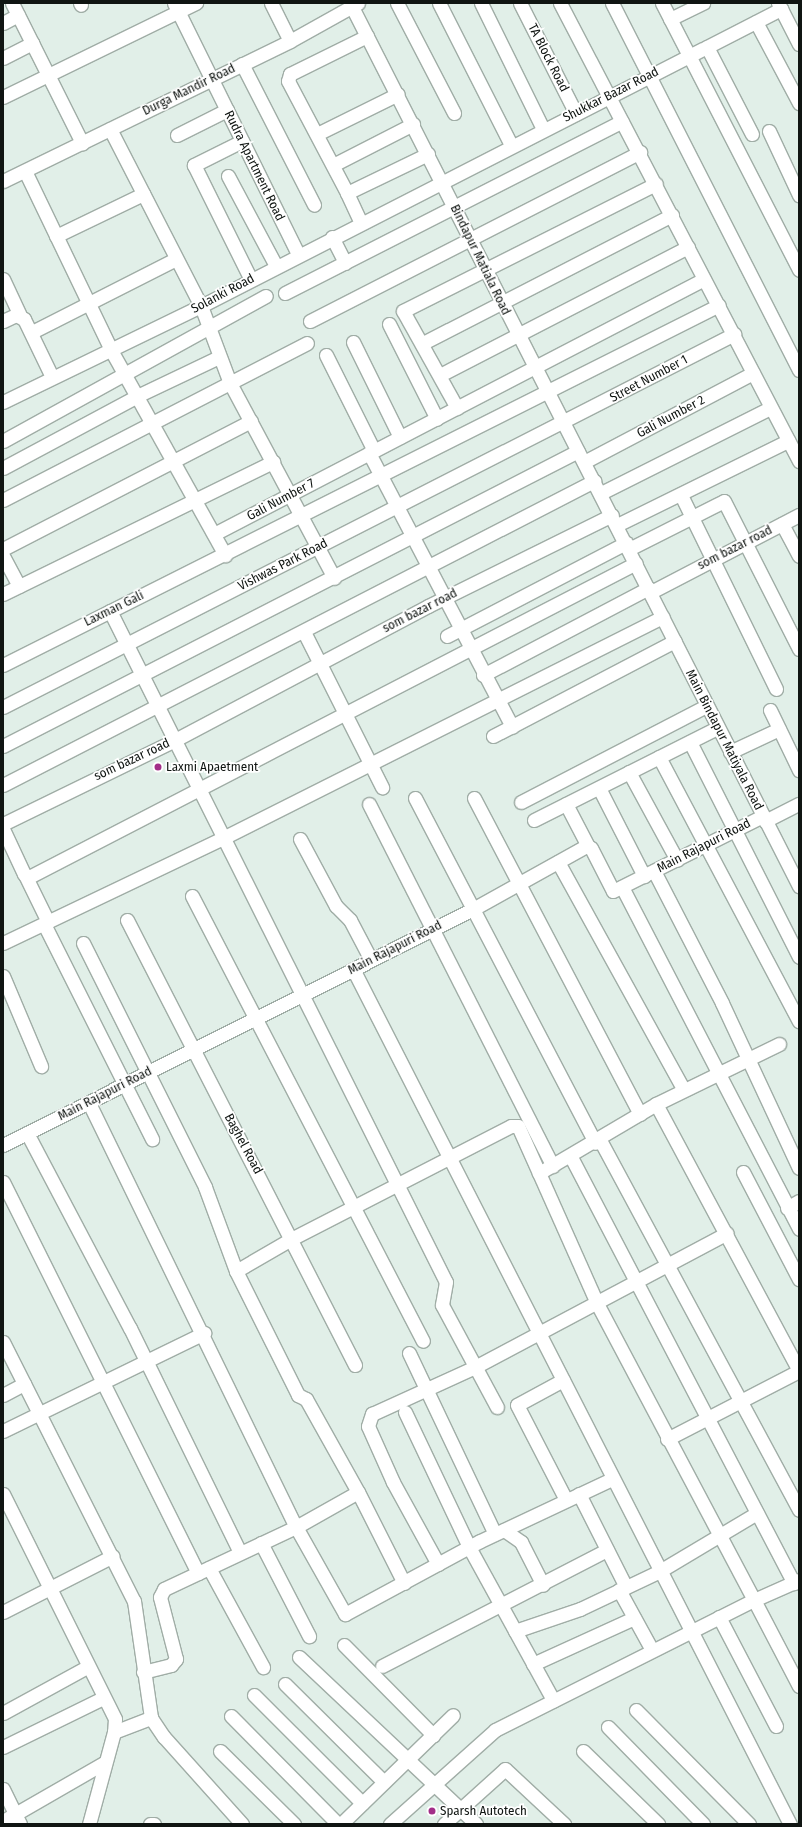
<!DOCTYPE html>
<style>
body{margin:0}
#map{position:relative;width:802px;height:1827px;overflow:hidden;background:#e1efe8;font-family:"Fira Sans Condensed",sans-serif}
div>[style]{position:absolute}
.roads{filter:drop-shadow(1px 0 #a0ada6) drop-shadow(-1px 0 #a0ada6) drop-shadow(0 1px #a0ada6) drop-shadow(0 -1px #a0ada6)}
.minor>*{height:13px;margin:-6.5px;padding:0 6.5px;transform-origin:6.5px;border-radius:6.5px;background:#fff}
.dots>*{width:11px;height:11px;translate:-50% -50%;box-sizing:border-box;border:2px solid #fff;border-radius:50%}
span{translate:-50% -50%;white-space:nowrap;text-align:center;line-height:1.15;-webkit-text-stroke:3.5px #fff;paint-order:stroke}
.street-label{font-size:13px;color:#101512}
.poi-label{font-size:13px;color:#101512}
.left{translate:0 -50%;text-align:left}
.frame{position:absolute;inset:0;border:4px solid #101512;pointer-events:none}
</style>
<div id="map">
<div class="roads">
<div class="minor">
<div style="left:12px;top:3px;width:157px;rotate:63.4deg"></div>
<div style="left:80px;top:3px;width:2px;rotate:63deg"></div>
<div style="left:174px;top:3px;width:280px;rotate:63.7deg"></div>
<div style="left:271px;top:3px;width:42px;rotate:63.4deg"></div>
<div style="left:350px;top:3px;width:991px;rotate:63.05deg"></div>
<div style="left:397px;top:3px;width:124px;rotate:62.6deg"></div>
<div style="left:439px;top:3px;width:159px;rotate:63.1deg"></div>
<div style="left:481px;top:3px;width:140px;rotate:63.8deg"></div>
<div style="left:520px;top:3px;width:124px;rotate:63.2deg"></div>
<div style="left:560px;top:3px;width:517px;rotate:62.44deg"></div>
<div style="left:612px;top:3px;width:412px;rotate:63deg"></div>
<div style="left:662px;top:3px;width:300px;rotate:62.8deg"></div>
<div style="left:778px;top:3px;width:46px;rotate:62.9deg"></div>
<div style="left:670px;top:19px;width:37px;rotate:-26deg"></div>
<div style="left:756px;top:22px;width:92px;rotate:62deg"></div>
<div style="left:3px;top:23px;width:17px;rotate:-28deg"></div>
<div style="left:367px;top:36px;width:86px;rotate:153.7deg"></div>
<div style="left:290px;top:74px;width:7px;rotate:106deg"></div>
<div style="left:288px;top:81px;width:127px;rotate:62.2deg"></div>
<div style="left:347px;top:193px;width:90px;rotate:-25.7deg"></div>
<div style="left:707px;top:47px;width:98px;rotate:62.7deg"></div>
<div style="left:3px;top:58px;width:33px;rotate:-27deg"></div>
<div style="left:242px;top:64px;width:158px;rotate:62.9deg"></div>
<div style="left:3px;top:97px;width:215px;rotate:-26deg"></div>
<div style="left:110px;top:129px;width:199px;rotate:62.8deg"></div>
<div style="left:201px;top:306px;width:82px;rotate:69.4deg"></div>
<div style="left:230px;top:383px;width:221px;rotate:61.9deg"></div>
<div style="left:769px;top:131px;width:71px;rotate:64.9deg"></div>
<div style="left:317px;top:134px;width:90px;rotate:-26.3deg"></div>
<div style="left:177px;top:135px;width:56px;rotate:-26.6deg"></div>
<div style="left:242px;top:141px;width:54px;rotate:153.4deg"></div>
<div style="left:194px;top:165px;width:128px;rotate:63.6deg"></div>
<div style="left:333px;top:165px;width:90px;rotate:-27.1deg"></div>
<div style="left:25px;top:171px;width:199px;rotate:64.3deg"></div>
<div style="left:111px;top:350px;width:235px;rotate:60.9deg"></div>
<div style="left:228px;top:176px;width:102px;rotate:61.9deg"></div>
<div style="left:3px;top:181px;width:319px;rotate:-26deg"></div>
<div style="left:290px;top:41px;width:78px;rotate:-29.2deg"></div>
<div style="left:347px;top:193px;width:33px;rotate:65deg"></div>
<div style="left:56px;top:236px;width:97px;rotate:-25.8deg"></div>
<div style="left:332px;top:237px;width:29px;rotate:63deg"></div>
<div style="left:3px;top:279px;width:40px;rotate:65deg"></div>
<div style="left:285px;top:293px;width:378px;rotate:-27deg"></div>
<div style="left:3px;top:321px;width:14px;rotate:-25deg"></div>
<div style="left:16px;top:315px;width:9px;rotate:27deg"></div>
<div style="left:24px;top:319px;width:64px;rotate:64.2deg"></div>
<div style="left:310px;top:321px;width:371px;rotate:-27.1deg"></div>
<div style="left:389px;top:324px;width:106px;rotate:63.2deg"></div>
<div style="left:32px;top:332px;width:161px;rotate:-26.9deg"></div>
<div style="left:353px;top:342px;width:106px;rotate:63.7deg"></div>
<div style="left:423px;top:343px;width:280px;rotate:-27.2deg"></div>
<div style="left:326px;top:355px;width:107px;rotate:63.4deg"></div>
<div style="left:440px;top:375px;width:279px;rotate:-27.3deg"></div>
<div style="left:3px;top:402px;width:220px;rotate:-25.9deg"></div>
<div style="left:201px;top:306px;width:652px;rotate:-27.12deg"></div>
<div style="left:457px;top:408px;width:111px;rotate:-119.1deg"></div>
<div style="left:403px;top:311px;width:283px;rotate:-26.7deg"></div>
<div style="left:3px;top:441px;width:300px;rotate:-28.9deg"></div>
<div style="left:369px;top:453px;width:309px;rotate:62.4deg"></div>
<div style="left:584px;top:462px;width:191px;rotate:-27.8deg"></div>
<div style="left:3px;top:468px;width:152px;rotate:-28.2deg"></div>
<div style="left:137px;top:396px;width:91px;rotate:-25.4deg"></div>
<div style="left:601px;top:493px;width:189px;rotate:-26.7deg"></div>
<div style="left:681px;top:495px;width:216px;rotate:63.9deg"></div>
<div style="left:3px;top:500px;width:342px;rotate:-27.3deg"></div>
<div style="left:782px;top:524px;width:36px;rotate:62deg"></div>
<div style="left:617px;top:525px;width:191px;rotate:-26.2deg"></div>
<div style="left:214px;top:534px;width:552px;rotate:-27.49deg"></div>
<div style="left:3px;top:549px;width:279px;rotate:-27.3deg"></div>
<div style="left:629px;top:549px;width:106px;rotate:-26.8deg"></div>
<div style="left:724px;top:501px;width:166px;rotate:63.1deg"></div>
<div style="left:3px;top:556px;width:34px;rotate:62deg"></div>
<div style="left:651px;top:592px;width:167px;rotate:-27.5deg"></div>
<div style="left:3px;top:594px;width:301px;rotate:-26.1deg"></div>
<div style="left:110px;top:611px;width:750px;rotate:63.4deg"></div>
<div style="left:446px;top:1282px;width:23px;rotate:100deg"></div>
<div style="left:442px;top:1305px;width:116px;rotate:61.7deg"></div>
<div style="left:304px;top:632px;width:174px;rotate:63.3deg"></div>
<div style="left:447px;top:636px;width:202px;rotate:-27.5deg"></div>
<div style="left:3px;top:665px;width:801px;rotate:-26.69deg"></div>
<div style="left:483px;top:675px;width:187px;rotate:-27.7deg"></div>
<div style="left:3px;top:707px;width:821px;rotate:-27.03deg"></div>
<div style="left:770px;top:710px;width:67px;rotate:64.2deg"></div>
<div style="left:493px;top:736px;width:205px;rotate:-27.6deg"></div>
<div style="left:690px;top:742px;width:241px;rotate:63.1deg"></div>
<div style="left:3px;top:746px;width:646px;rotate:-27.16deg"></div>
<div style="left:730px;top:752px;width:54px;rotate:-25.1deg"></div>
<div style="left:659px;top:757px;width:299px;rotate:62.1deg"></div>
<div style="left:629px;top:772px;width:100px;rotate:61.4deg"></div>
<div style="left:3px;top:785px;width:665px;rotate:-27.22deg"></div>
<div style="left:599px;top:788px;width:99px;rotate:62.9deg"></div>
<div style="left:415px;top:798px;width:389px;rotate:62.4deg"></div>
<div style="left:474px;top:798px;width:357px;rotate:62.3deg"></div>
<div style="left:521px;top:802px;width:208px;rotate:-27.4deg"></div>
<div style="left:369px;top:804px;width:406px;rotate:63.1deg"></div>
<div style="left:566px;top:804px;width:47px;rotate:62.4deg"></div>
<div style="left:534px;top:820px;width:205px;rotate:-26.7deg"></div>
<div style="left:765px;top:821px;width:38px;rotate:-27deg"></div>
<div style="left:3px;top:824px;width:191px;rotate:-26deg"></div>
<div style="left:175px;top:740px;width:286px;rotate:-27.9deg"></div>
<div style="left:428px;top:606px;width:205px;rotate:-26.3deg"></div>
<div style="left:3px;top:829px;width:50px;rotate:65deg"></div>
<div style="left:24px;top:874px;width:6px;rotate:31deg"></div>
<div style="left:29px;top:877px;width:683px;rotate:-27.35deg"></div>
<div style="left:300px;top:839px;width:76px;rotate:61.8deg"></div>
<div style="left:336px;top:906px;width:20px;rotate:45deg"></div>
<div style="left:350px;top:920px;width:45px;rotate:62.3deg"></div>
<div style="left:558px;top:862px;width:260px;rotate:61.1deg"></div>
<div style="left:654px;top:871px;width:148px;rotate:62.7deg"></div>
<div style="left:722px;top:1003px;width:182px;rotate:65deg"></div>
<div style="left:26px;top:877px;width:50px;rotate:63.9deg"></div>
<div style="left:622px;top:887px;width:385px;rotate:62.6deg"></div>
<div style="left:192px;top:896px;width:501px;rotate:62.57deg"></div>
<div style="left:127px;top:920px;width:500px;rotate:62.87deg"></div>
<div style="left:44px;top:924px;width:241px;rotate:63.3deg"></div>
<div style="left:3px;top:943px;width:244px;rotate:-25.5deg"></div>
<div style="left:223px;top:838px;width:492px;rotate:-26.7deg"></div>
<div style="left:83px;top:943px;width:273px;rotate:63.4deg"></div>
<div style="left:205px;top:1187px;width:90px;rotate:69.7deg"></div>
<div style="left:236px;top:1271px;width:139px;rotate:63.4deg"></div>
<div style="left:298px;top:1395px;width:9px;rotate:27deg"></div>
<div style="left:306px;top:1399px;width:107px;rotate:60.8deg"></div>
<div style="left:358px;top:1492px;width:102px;rotate:63.2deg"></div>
<div style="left:353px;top:969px;width:960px;rotate:62.93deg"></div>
<div style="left:3px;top:976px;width:98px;rotate:67.1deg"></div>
<div style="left:89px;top:1103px;width:472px;rotate:64deg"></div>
<div style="left:296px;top:1527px;width:100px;rotate:60.6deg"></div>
<div style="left:345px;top:1614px;width:153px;rotate:-28.4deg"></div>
<div style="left:480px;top:1541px;width:146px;rotate:-25.2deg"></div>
<div style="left:656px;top:1104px;width:303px;rotate:61.8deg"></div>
<div style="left:27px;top:1133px;width:221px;rotate:62.2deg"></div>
<div style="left:130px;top:1328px;width:250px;rotate:63.9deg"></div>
<div style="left:600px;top:1140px;width:420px;rotate:61.7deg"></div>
<div style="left:3px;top:1145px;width:526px;rotate:-26.66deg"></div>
<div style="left:473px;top:909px;width:129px;rotate:-29.1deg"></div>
<div style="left:586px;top:846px;width:5px;rotate:22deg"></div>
<div style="left:591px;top:848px;width:48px;rotate:62.9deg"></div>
<div style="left:613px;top:891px;width:168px;rotate:-26.6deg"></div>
<div style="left:571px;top:1157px;width:481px;rotate:62.4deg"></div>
<div style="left:743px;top:1172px;width:121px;rotate:62.4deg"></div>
<div style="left:3px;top:1182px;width:437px;rotate:63.5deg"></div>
<div style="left:787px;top:1208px;width:14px;rotate:-30deg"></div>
<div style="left:236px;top:1271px;width:66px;rotate:-30.1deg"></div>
<div style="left:293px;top:1238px;width:245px;rotate:-27.2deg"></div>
<div style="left:511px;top:1126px;width:7px"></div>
<div style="left:518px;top:1126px;width:51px;rotate:65.9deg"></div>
<div style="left:539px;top:1173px;width:136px;rotate:-30.5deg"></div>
<div style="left:656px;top:1104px;width:137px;rotate:-26deg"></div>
<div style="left:3px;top:1342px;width:290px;rotate:63.2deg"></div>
<div style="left:134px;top:1601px;width:118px;rotate:81.7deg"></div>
<div style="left:151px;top:1718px;width:23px;rotate:56deg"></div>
<div style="left:164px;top:1737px;width:117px;rotate:48.1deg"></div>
<div style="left:409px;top:1353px;width:200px;rotate:64.6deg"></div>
<div style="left:563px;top:1380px;width:52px;rotate:151.5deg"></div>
<div style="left:517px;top:1405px;width:107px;rotate:62.7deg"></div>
<div style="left:3px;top:1395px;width:24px;rotate:-28deg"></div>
<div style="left:405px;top:1412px;width:149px;rotate:64.6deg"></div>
<div style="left:469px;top:1547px;width:175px;rotate:61.2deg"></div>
<div style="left:3px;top:1431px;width:224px;rotate:-26deg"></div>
<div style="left:667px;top:1439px;width:148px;rotate:-27.3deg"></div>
<div style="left:3px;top:1494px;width:251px;rotate:63.5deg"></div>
<div style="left:115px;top:1719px;width:13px;rotate:94deg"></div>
<div style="left:579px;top:1494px;width:104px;rotate:63.2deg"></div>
<div style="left:504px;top:1530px;width:21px;rotate:35deg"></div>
<div style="left:521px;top:1542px;width:48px;rotate:62.9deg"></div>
<div style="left:261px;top:1543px;width:105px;rotate:62.7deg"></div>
<div style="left:438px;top:1564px;width:94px;rotate:-118.8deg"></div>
<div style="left:393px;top:1482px;width:61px;rotate:-114.1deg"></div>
<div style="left:368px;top:1426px;width:13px;rotate:-72deg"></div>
<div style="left:372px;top:1414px;width:113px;rotate:-24.5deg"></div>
<div style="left:475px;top:1367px;width:285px;rotate:-28deg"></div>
<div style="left:209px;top:1568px;width:113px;rotate:61.4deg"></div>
<div style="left:799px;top:1580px;width:49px;rotate:156deg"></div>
<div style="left:754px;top:1600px;width:97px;rotate:62.4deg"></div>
<div style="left:619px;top:1590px;width:68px;rotate:61.2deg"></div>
<div style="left:3px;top:1612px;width:123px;rotate:-27deg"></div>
<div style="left:719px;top:1617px;width:123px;rotate:62.4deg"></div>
<div style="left:515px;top:1631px;width:69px;rotate:-18.7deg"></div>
<div style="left:580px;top:1609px;width:86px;rotate:-25.4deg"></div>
<div style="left:658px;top:1572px;width:115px;rotate:-30.8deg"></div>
<div style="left:344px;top:1645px;width:127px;rotate:45.3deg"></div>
<div style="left:299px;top:1657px;width:243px;rotate:43.3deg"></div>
<div style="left:533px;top:1664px;width:111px;rotate:-24.5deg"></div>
<div style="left:382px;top:1666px;width:253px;rotate:-27.3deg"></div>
<div style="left:143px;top:1672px;width:29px;rotate:-14deg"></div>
<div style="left:171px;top:1665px;width:8px;rotate:-50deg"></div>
<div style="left:176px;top:1659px;width:64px;rotate:-104.5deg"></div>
<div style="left:160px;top:1597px;width:9px;rotate:-63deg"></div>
<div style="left:164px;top:1589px;width:146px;rotate:-25.2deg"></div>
<div style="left:296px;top:1527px;width:71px;rotate:-29.4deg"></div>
<div style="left:285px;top:1684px;width:139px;rotate:44.7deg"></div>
<div style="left:254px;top:1695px;width:153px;rotate:45deg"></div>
<div style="left:636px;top:1710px;width:161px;rotate:45.3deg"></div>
<div style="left:3px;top:1713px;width:96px;rotate:-28.7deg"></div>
<div style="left:231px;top:1716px;width:152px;rotate:45.3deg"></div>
<div style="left:608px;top:1727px;width:136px;rotate:45.6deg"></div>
<div style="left:3px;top:1747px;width:111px;rotate:-26.1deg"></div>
<div style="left:220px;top:1751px;width:104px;rotate:44.6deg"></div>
<div style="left:583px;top:1751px;width:105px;rotate:44.2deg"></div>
<div style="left:3px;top:1789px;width:39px;rotate:64deg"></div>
<div style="left:3px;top:1821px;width:116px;rotate:-29.9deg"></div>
<div style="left:89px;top:1824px;width:95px;rotate:-74.8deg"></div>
<div style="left:114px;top:1732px;width:40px;rotate:-21deg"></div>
<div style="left:150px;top:1824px;width:4px"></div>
<div style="left:341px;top:1824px;width:156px;rotate:-44.2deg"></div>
<div style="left:390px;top:1824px;width:141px;rotate:-41.8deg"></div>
<div style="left:495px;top:1730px;width:290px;rotate:-26.7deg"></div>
<div style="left:754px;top:1600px;width:338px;rotate:-117.9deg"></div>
<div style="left:596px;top:1301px;width:140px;rotate:-114deg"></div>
<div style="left:444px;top:1824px;width:82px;rotate:-42deg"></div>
<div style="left:505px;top:1769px;width:81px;rotate:43deg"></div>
</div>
</div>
<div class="dots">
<div style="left:158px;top:767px;background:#a22e88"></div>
<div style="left:432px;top:1811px;background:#a22e88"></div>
</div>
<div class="street-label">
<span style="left:548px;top:58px;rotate:63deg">TA Block Road</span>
<span style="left:189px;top:90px;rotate:-26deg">Durga Mandir Road</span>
<span style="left:611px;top:95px;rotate:-27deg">Shukkar Bazar Road</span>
<span style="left:254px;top:166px;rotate:64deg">Rudra Apartment Road</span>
<span style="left:480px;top:260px;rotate:64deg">Bindapur Matiala Road</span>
<span style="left:223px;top:294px;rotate:-28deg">Solanki Road</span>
<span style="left:649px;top:379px;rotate:-28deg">Street Number 1</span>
<span style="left:671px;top:417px;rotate:-28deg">Gali Number 2</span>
<span style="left:281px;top:500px;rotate:-28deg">Gali Number 7</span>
<span style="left:735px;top:548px;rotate:-27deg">som bazar road</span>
<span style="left:283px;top:565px;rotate:-27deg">Vishwas Park Road</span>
<span style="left:114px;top:609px;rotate:-26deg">Laxman Gali</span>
<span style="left:420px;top:611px;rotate:-27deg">som bazar road</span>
<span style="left:724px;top:740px;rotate:63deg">Main Bindapur Matiyala Road</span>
<span style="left:132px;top:760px;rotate:-25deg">som bazar road</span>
<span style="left:704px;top:846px;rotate:-27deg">Main Rajapuri Road</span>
<span style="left:395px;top:948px;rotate:-27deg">Main Rajapuri Road</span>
<span style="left:105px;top:1094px;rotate:-27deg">Main Rajapuri Road</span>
<span style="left:243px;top:1144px;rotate:62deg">Baghel Road</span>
</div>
<div class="poi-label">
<span class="left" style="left:166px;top:767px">Laxmi Apaetment</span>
<span class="left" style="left:440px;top:1811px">Sparsh Autotech</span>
</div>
<div class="frame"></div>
</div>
